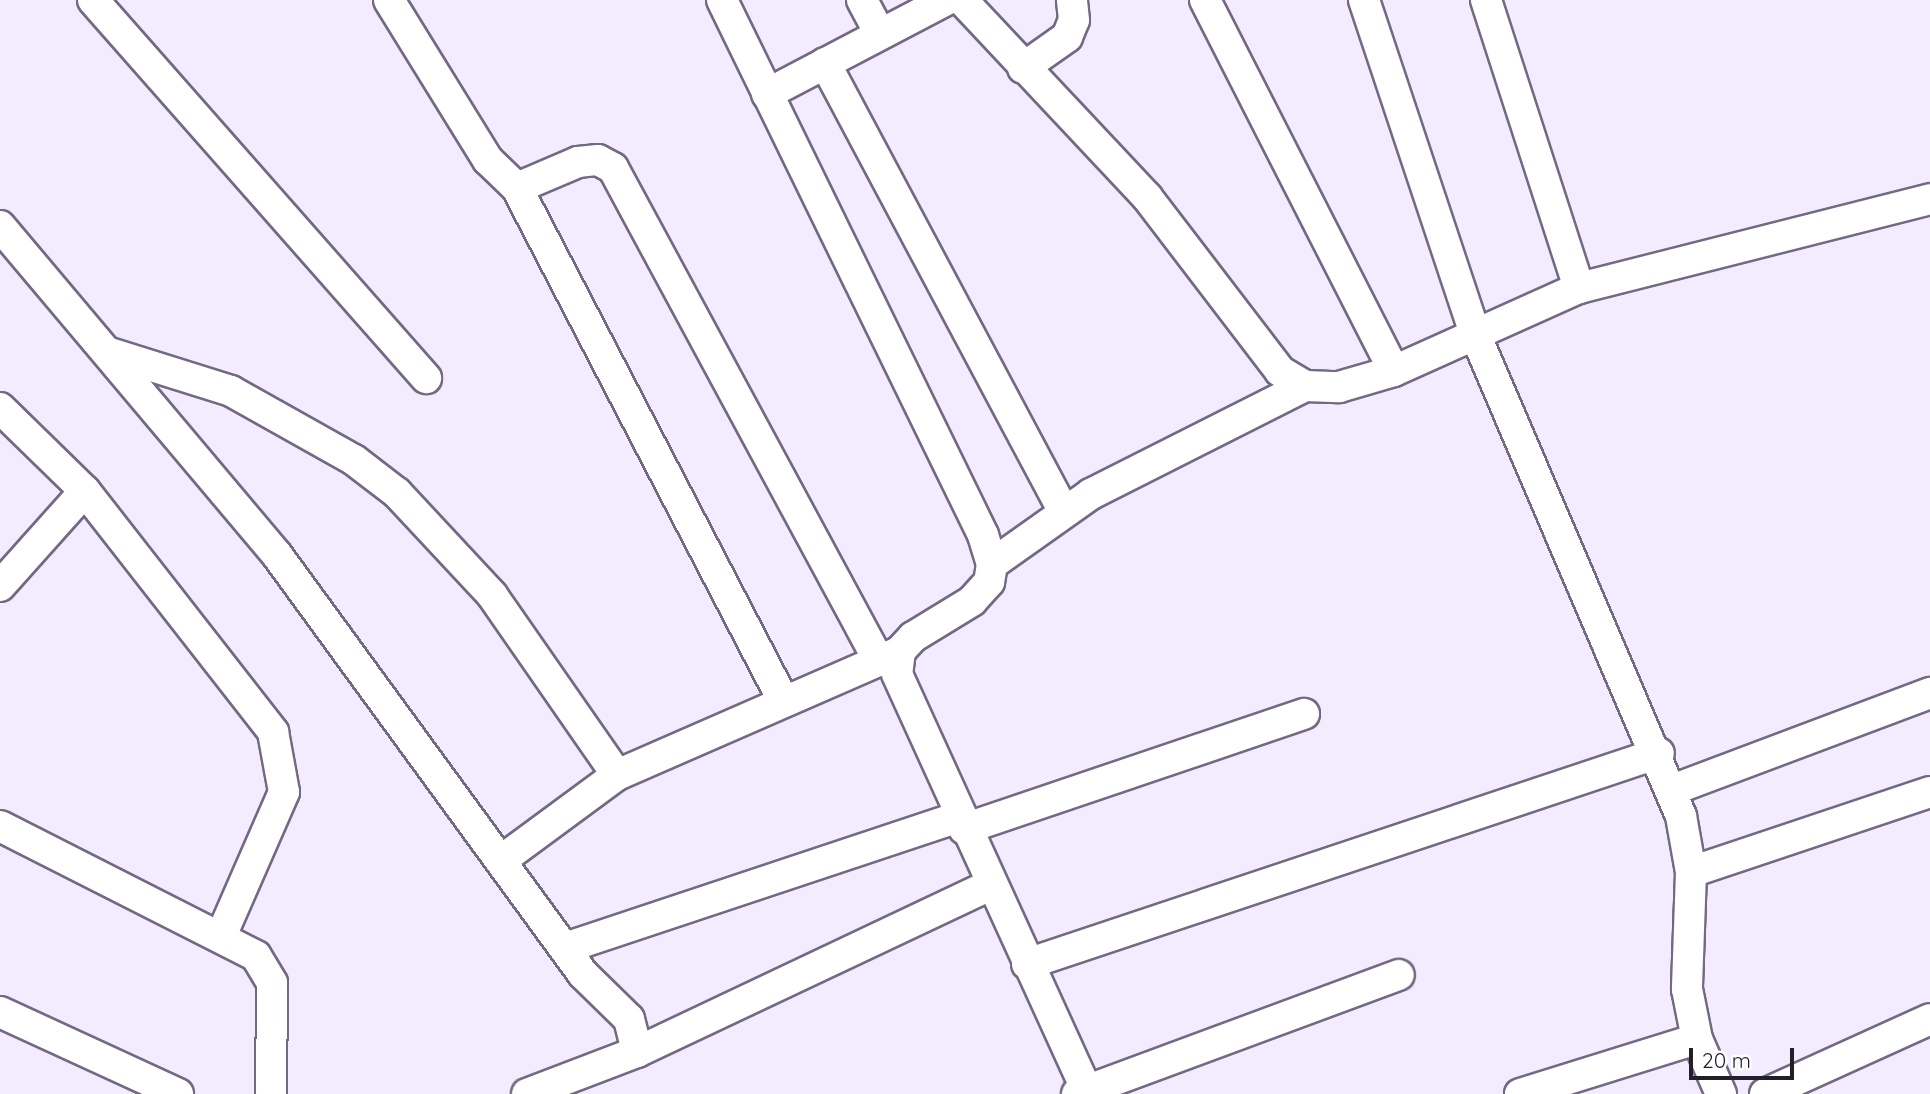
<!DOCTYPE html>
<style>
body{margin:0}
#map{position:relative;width:1930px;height:1094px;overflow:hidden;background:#f3ecfe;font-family:Quicksand,sans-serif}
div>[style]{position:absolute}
.roads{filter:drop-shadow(2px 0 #736983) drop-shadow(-2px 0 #736983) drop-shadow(0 2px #736983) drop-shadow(0 -2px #736983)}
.street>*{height:30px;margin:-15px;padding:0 15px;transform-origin:15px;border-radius:15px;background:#fff}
span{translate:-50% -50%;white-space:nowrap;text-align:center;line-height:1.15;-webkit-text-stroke:7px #fff;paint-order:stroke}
.scale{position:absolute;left:1689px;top:1048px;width:105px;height:32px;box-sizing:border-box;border:4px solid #231f29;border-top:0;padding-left:9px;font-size:21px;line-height:24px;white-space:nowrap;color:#231f29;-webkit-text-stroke:5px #fff;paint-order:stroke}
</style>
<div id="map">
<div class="roads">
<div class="street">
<div style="left:93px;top:0;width:504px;rotate:48.62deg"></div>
<div style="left:389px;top:0;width:188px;rotate:58.3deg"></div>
<div style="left:488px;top:160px;width:40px;rotate:44deg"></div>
<div style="left:517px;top:188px;width:66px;rotate:-23.1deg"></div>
<div style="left:578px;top:162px;width:20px;rotate:-6deg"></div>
<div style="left:598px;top:160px;width:17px;rotate:28deg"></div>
<div style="left:613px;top:168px;width:560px;rotate:61.65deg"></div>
<div style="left:722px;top:0;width:595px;rotate:63.99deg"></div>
<div style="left:983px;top:535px;width:30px;rotate:73deg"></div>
<div style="left:992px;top:564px;width:18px;rotate:99deg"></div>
<div style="left:989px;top:582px;width:25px;rotate:132deg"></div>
<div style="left:972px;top:601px;width:69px;rotate:148.6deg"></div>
<div style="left:913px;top:637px;width:19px;rotate:133deg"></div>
<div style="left:900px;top:651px;width:23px;rotate:97deg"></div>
<div style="left:897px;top:674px;width:461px;rotate:65.5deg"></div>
<div style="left:862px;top:0;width:38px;rotate:62deg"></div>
<div style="left:962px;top:0;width:270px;rotate:46.8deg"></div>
<div style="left:1147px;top:197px;width:219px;rotate:52.6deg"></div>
<div style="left:1280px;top:371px;width:29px;rotate:31deg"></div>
<div style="left:1305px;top:386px;width:34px;rotate:2deg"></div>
<div style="left:1339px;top:387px;width:57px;rotate:-16.2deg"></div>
<div style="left:1394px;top:371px;width:203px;rotate:-24.2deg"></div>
<div style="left:1579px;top:288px;width:362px;rotate:-14.2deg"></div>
<div style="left:1205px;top:0;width:416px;rotate:63deg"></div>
<div style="left:1364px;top:0;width:352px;rotate:71.6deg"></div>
<div style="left:1475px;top:334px;width:524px;rotate:66.86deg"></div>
<div style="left:1681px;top:816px;width:57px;rotate:79.9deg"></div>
<div style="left:1691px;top:872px;width:117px;rotate:92deg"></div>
<div style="left:1687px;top:989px;width:51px;rotate:78.7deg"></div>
<div style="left:1697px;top:1039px;width:60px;rotate:66.4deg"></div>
<div style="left:1486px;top:0;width:303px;rotate:72.1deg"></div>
<div style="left:825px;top:63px;width:506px;rotate:61.97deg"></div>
<div style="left:1023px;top:68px;width:54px;rotate:-35.2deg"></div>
<div style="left:1067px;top:37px;width:18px;rotate:-68deg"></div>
<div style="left:1074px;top:20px;width:20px;rotate:-96deg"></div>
<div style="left:767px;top:94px;width:202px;rotate:-27.7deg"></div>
<div style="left:517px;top:188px;width:579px;rotate:62.55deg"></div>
<div style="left:0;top:226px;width:430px;rotate:49.9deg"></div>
<div style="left:277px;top:555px;width:519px;rotate:53.86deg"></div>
<div style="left:583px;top:974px;width:64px;rotate:44.4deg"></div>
<div style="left:629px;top:1019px;width:34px;rotate:76deg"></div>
<div style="left:637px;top:1052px;width:391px;rotate:-25.3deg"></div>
<div style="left:110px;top:353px;width:127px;rotate:17.4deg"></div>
<div style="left:231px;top:391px;width:141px;rotate:29.3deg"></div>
<div style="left:354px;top:460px;width:54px;rotate:37.5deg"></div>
<div style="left:397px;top:493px;width:139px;rotate:47deg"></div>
<div style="left:492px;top:595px;width:219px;rotate:55.2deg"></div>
<div style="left:0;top:408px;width:119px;rotate:44.3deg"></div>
<div style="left:85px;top:491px;width:306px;rotate:52deg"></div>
<div style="left:273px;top:732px;width:61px;rotate:79.6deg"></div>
<div style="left:284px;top:792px;width:155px;rotate:113.6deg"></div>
<div style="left:992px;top:564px;width:121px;rotate:-35.3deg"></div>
<div style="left:1091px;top:494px;width:240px;rotate:-26.8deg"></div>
<div style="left:0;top:586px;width:127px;rotate:-48.2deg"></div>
<div style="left:1672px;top:790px;width:276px;rotate:-20.6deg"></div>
<div style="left:0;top:826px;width:287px;rotate:26.9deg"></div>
<div style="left:256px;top:956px;width:31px;rotate:59deg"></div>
<div style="left:272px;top:983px;width:111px;rotate:90.5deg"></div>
<div style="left:964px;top:829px;width:359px;rotate:-18.7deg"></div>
<div style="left:503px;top:859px;width:142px;rotate:-36.4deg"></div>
<div style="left:617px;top:775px;width:305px;rotate:-23.6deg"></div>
<div style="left:1691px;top:872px;width:252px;rotate:-18.5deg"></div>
<div style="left:565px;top:948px;width:415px;rotate:-18.4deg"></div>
<div style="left:1027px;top:964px;width:666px;rotate:-18.46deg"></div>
<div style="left:0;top:1012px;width:196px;rotate:24.7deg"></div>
<div style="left:527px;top:1094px;width:118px;rotate:-20.9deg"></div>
<div style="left:1077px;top:1094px;width:343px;rotate:-20.3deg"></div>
<div style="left:1520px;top:1094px;width:185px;rotate:-17.3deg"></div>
<div style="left:1765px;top:1094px;width:181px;rotate:-24.4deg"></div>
</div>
</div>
<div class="scale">20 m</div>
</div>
